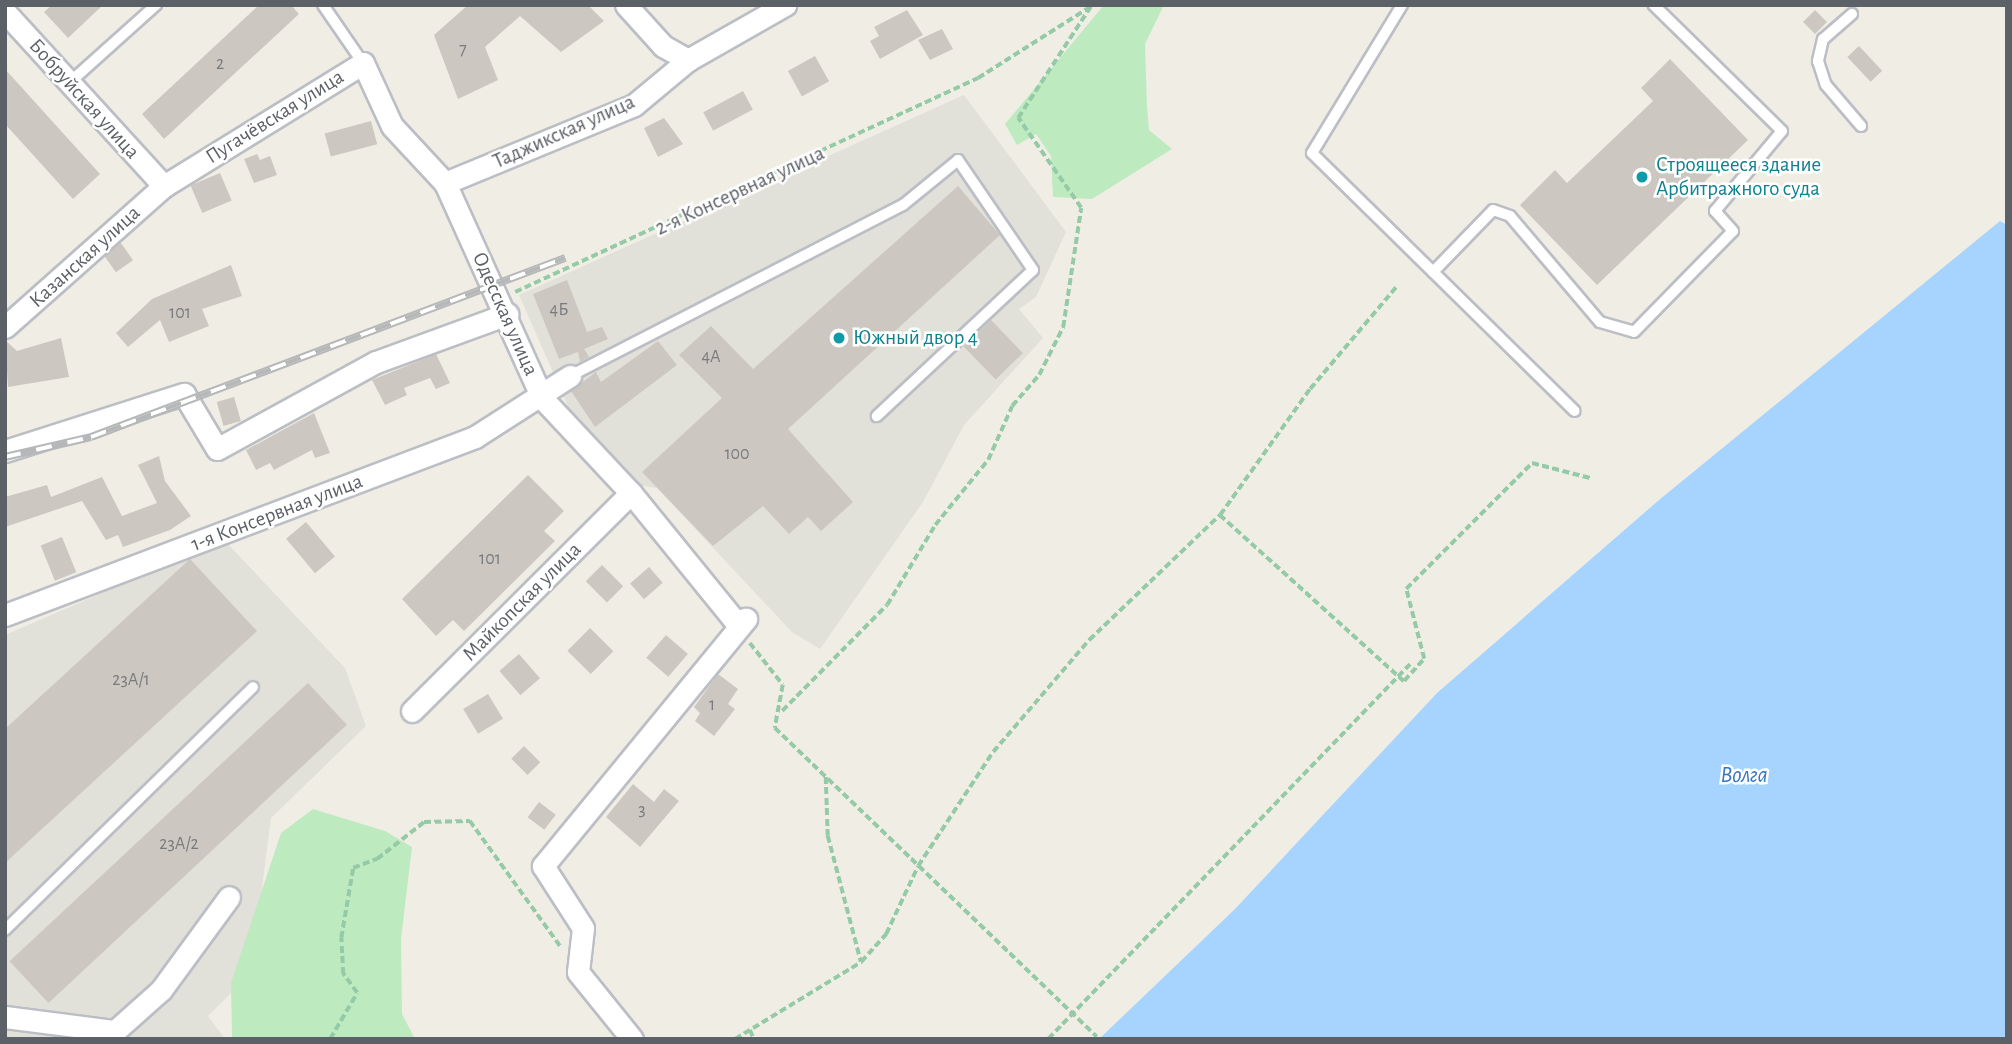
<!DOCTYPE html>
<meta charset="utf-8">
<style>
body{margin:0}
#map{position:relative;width:2012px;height:1044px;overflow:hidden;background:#f0eee4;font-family:"Alegreya Sans",sans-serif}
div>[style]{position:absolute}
.industrial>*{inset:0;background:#e1e0d9}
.green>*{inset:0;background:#beeac0}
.water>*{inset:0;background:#a6d4ff}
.building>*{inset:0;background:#ccc8c1;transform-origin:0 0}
.path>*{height:3.5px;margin-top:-1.75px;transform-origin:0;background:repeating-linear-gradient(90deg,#95caa7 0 7px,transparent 0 10.5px)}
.roads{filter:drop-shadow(2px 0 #bcbec5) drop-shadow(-2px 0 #bcbec5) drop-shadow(0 2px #bcbec5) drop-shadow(0 -2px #bcbec5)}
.lane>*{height:10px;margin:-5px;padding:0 5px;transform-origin:5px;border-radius:5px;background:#fff}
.street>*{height:21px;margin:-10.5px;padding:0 10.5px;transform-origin:10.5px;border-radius:10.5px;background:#fff}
.rail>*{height:8px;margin-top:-4px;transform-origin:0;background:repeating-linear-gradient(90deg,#fff 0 16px,#b6b7b8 0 32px);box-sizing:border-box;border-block:2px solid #b6b7b8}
.dots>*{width:19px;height:19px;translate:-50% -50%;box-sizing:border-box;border:4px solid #fff;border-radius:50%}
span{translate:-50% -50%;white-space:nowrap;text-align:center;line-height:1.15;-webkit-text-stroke:5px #fff;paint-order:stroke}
.number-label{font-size:18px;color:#787a7e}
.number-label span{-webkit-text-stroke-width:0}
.street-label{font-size:21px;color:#5c6067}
.culture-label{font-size:21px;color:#0d838f}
.left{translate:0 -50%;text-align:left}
.water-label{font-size:23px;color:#3877c6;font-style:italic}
.frame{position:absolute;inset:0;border:7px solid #5c6067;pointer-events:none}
</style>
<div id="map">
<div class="industrial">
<div style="clip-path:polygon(964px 95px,1066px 232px,1036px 297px,1019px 309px,1043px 338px,964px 425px,923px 502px,820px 649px,792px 632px,657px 488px,637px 485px,570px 411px,519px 295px)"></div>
<div style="clip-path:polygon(224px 540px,345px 668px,366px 726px,271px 818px,251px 973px,208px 1016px,225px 1039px,5px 1039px,5px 635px)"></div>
</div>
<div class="green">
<div style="clip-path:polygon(1104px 5px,1164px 5px,1145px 44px,1147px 107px,1149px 130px,1172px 149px,1092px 199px,1053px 197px,1051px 156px,1036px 134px,1017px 145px,1005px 124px)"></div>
<div style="clip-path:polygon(313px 809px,385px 831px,412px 847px,401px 939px,402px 1014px,415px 1039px,232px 1039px,231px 983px,281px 833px)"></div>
</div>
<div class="water">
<div style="clip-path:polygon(2000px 221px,2007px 225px,2007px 1039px,1099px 1039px,1235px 909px,1437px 693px,1659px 500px)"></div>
</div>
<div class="building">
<div style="clip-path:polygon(52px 5px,103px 5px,68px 38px,44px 12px)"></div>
<div style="clip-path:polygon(259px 5px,291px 5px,299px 14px,164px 139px,142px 114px)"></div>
<div style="clip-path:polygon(468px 5px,588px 5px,604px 21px,561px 52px,520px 16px,485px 47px,498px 80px,458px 99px,434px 35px)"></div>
<div style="clip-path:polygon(907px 10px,923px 35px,880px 59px,870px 41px,879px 36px,874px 27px)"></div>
<div style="left:1815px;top:10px;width:17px;height:17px;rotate:45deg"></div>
<div style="clip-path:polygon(942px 29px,953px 49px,930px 60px,918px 40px)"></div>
<div style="left:1859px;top:46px;width:34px;height:16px;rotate:47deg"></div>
<div style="left:815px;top:56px;width:29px;height:31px;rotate:61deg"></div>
<div style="clip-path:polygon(1670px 59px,1748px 140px,1597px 285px,1520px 205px,1555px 170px,1567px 183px,1653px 101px,1641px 88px)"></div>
<div style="clip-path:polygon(5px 69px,100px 174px,73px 199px,5px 124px)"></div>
<div style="left:743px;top:91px;width:21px;height:45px;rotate:62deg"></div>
<div style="clip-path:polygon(664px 118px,683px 144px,658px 157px,644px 128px)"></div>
<div style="left:371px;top:121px;width:24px;height:48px;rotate:75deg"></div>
<div style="clip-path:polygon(257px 154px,260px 160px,270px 156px,277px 175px,254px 183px,244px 159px)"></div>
<div style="left:220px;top:173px;width:30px;height:32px;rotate:67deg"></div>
<div style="clip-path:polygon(958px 186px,1000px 235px,788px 429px,853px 502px,821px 531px,808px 517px,789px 534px,763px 506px,713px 546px,642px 472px,722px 398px,679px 355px,711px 326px,753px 369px)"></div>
<div style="left:121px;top:243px;width:21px;height:21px;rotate:55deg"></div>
<div style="clip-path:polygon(231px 265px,242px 296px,202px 309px,209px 326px,169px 342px,160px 320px,128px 347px,116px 333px,152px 299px)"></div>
<div style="clip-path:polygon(567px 280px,587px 332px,602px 327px,608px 339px,584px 349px,589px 357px,580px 362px,578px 352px,559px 359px,533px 294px)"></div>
<div style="left:991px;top:320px;width:46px;height:38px;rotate:46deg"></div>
<div style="clip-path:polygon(61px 338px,69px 377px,8px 387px,5px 340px,17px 351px)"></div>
<div style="clip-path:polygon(658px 341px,677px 365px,595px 427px,571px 391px,596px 372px,601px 382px)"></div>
<div style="clip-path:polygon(436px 354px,450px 383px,436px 389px,430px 378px,404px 388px,407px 395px,385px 405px,372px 380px)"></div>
<div style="left:234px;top:397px;width:25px;height:18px;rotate:74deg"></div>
<div style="clip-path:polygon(314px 413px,330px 453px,315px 458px,312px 450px,274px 470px,270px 463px,256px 470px,246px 450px)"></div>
<div style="clip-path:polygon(159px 456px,165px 481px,191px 516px,170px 530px,123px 547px,118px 535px,106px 540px,82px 501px,5px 527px,5px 497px,47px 485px,51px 497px,102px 477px,122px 516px,157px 503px,138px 465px)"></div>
<div style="clip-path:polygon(528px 475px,564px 511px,544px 531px,555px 541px,464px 631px,453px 620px,436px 636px,402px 599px)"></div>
<div style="left:306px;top:522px;width:45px;height:26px;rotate:50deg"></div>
<div style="left:62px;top:537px;width:38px;height:23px;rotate:68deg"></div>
<div style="clip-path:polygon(190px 559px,257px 631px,5px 863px,5px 729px)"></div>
<div style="left:602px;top:565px;width:30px;height:23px;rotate:45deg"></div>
<div style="left:649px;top:567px;width:21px;height:25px;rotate:49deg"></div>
<div style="left:590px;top:628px;width:33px;height:32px;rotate:45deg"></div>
<div style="left:666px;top:635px;width:29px;height:30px;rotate:41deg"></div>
<div style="left:519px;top:654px;width:32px;height:26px;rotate:49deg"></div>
<div style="clip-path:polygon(718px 674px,738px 689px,728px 704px,735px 709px,714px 736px,695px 721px,700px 713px,694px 707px)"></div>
<div style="left:308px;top:683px;width:57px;height:408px;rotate:47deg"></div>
<div style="left:488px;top:694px;width:29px;height:29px;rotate:59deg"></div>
<div style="left:524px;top:746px;width:23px;height:18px;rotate:45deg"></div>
<div style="clip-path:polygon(633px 784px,654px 802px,664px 789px,679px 801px,640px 847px,606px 817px)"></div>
<div style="left:539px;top:802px;width:21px;height:19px;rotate:37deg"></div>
</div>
<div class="path">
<div style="left:515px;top:292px;width:510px;rotate:-24.81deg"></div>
<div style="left:978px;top:78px;width:133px;rotate:-32.4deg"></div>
<div style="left:1220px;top:515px;width:248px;rotate:42.1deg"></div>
<div style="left:1404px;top:681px;width:30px;rotate:-48deg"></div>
<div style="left:1424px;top:659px;width:72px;rotate:-104.4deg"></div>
<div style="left:1406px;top:589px;width:178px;rotate:-45deg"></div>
<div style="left:1532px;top:463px;width:60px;rotate:14.5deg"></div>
<div style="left:750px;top:643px;width:53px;rotate:51.8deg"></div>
<div style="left:783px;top:685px;width:44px;rotate:100.5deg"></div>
<div style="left:775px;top:728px;width:446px;rotate:43.8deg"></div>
<div style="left:782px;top:711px;width:149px;rotate:-45.3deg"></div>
<div style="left:887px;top:605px;width:93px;rotate:-59deg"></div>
<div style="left:935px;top:525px;width:84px;rotate:-50.8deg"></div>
<div style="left:988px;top:460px;width:59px;rotate:-66deg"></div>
<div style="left:1012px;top:406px;width:41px;rotate:-48.9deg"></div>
<div style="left:1039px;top:375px;width:54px;rotate:-63.4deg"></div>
<div style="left:1063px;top:327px;width:120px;rotate:-81.4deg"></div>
<div style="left:1081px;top:208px;width:110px;rotate:-125deg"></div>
<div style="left:1018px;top:118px;width:134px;rotate:-56.9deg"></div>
<div style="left:826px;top:777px;width:59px;rotate:88.1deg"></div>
<div style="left:828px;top:836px;width:130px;rotate:75.3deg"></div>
<div style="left:750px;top:1030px;width:10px;rotate:66deg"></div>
<div style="left:330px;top:1039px;width:53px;rotate:-59.6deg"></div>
<div style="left:357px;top:993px;width:24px;rotate:-126deg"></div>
<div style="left:343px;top:974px;width:36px;rotate:-93deg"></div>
<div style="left:341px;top:938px;width:71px;rotate:-80.3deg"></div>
<div style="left:353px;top:868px;width:26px;rotate:-21deg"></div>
<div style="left:377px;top:859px;width:60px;rotate:-38.2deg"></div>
<div style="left:424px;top:822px;width:46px;rotate:-1.2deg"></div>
<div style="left:470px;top:821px;width:155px;rotate:54.2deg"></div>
<div style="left:735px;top:1039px;width:148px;rotate:-31.4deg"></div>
<div style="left:861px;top:962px;width:38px;rotate:-48deg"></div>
<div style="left:886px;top:934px;width:75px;rotate:-64.8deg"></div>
<div style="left:918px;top:866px;width:136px;rotate:-56.7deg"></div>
<div style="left:993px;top:752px;width:148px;rotate:-49.4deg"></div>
<div style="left:1089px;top:640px;width:181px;rotate:-43.7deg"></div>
<div style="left:1220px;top:515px;width:155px;rotate:-54.5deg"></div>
<div style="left:1310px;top:389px;width:135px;rotate:-49.8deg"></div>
<div style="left:1048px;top:1039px;width:521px;rotate:-46.01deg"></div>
</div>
<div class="roads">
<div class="lane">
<div style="left:323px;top:5px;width:70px;rotate:55.4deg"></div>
<div style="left:1402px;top:5px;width:173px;rotate:121.3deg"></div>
<div style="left:1312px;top:153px;width:368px;rotate:44.5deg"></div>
<div style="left:1852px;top:14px;width:38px;rotate:139deg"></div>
<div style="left:1823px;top:39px;width:23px;rotate:103deg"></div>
<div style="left:1818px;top:61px;width:25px;rotate:72deg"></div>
<div style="left:1826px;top:85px;width:54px;rotate:49.5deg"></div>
<div style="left:69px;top:83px;width:117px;rotate:-41.9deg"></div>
<div style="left:1433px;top:272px;width:86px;rotate:-45.9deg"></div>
<div style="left:1493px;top:210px;width:18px;rotate:19deg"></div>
<div style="left:1510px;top:216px;width:139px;rotate:49.7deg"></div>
<div style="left:1600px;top:322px;width:35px;rotate:16deg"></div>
<div style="left:1634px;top:332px;width:141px;rotate:-45.6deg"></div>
<div style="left:1733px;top:231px;width:27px;rotate:-132deg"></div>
<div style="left:1715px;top:211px;width:104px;rotate:-50.1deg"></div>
<div style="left:1782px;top:131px;width:180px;rotate:-135.5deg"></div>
<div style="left:570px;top:376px;width:374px;rotate:-27.2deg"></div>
<div style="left:903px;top:205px;width:71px;rotate:-39.3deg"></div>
<div style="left:958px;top:160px;width:133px;rotate:55.7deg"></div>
<div style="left:1033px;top:270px;width:214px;rotate:136.9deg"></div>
<div style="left:5px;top:930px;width:347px;rotate:-44.4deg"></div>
</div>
<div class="street">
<div style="left:626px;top:5px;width:55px;rotate:47.9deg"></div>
<div style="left:663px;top:46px;width:29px;rotate:29deg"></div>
<div style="left:5px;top:12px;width:236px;rotate:47.6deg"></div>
<div style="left:445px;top:183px;width:204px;rotate:-22.4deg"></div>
<div style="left:634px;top:105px;width:70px;rotate:-39.8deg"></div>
<div style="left:688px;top:60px;width:112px;rotate:-29.6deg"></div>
<div style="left:5px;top:327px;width:213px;rotate:-41.6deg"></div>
<div style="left:164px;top:186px;width:234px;rotate:-31.7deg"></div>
<div style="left:363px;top:63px;width:69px;rotate:65.3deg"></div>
<div style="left:392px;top:126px;width:78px;rotate:47.1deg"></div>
<div style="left:445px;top:183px;width:236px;rotate:65.7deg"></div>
<div style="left:542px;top:398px;width:130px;rotate:46.9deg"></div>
<div style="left:631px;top:493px;width:165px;rotate:50.9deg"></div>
<div style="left:735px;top:621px;width:11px;rotate:-10deg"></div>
<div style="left:5px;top:451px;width:188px;rotate:-17.7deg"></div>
<div style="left:184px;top:394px;width:64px;rotate:59deg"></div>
<div style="left:217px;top:449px;width:181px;rotate:-28.7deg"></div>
<div style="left:376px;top:362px;width:140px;rotate:-20.1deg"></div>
<div style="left:5px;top:615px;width:503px;rotate:-20.74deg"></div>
<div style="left:475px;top:437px;width:113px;rotate:-32.7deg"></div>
<div style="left:412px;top:711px;width:309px;rotate:-44.9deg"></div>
<div style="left:5px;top:1017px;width:111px;rotate:7.3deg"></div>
<div style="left:115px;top:1031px;width:62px;rotate:-41.7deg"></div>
<div style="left:161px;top:990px;width:115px;rotate:-53.8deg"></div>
<div style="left:632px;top:1039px;width:86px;rotate:-128.9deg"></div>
<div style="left:578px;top:972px;width:44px;rotate:-83.5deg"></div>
<div style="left:583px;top:928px;width:74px;rotate:-122.8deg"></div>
<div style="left:543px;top:866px;width:320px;rotate:-50.6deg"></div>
</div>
</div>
<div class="rail">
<div style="left:5px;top:457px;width:88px;rotate:-13.1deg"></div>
<div style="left:91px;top:437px;width:507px;rotate:-20.69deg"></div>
</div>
<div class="dots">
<div style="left:1642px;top:177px;background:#0f9aa8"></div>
<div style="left:839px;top:338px;background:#0f9aa8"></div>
</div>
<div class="number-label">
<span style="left:463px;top:50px">7</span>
<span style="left:220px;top:64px">2</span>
<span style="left:559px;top:310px">4Б</span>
<span style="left:180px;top:313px">101</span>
<span style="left:711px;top:357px">4А</span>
<span style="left:737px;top:454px">100</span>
<span style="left:490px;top:559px">101</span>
<span style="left:131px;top:680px">23А/1</span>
<span style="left:712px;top:705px">1</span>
<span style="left:642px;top:810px">3</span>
<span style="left:179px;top:844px">23А/2</span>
</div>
<div class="street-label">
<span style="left:84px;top:99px;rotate:48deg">Бобруйская улица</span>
<span style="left:275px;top:117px;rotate:-32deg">Пугачёвская улица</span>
<span style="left:564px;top:132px;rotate:-24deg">Таджикская улица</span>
<span style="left:740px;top:191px;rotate:-25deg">2-я Консервная улица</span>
<span style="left:85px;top:257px;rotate:-42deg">Казанская улица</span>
<span style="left:505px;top:314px;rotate:66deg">Одесская улица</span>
<span style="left:277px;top:513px;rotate:-21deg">1-я Консервная улица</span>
<span style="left:522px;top:602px;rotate:-45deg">Майкопская улица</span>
</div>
<div class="culture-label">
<span class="left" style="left:1656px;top:177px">Строящееся здание<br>Арбитражного суда</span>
<span class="left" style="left:853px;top:338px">Южный двор 4</span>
</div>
<div class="water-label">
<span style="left:1744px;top:776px">Волга</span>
</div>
<div class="frame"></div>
</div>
